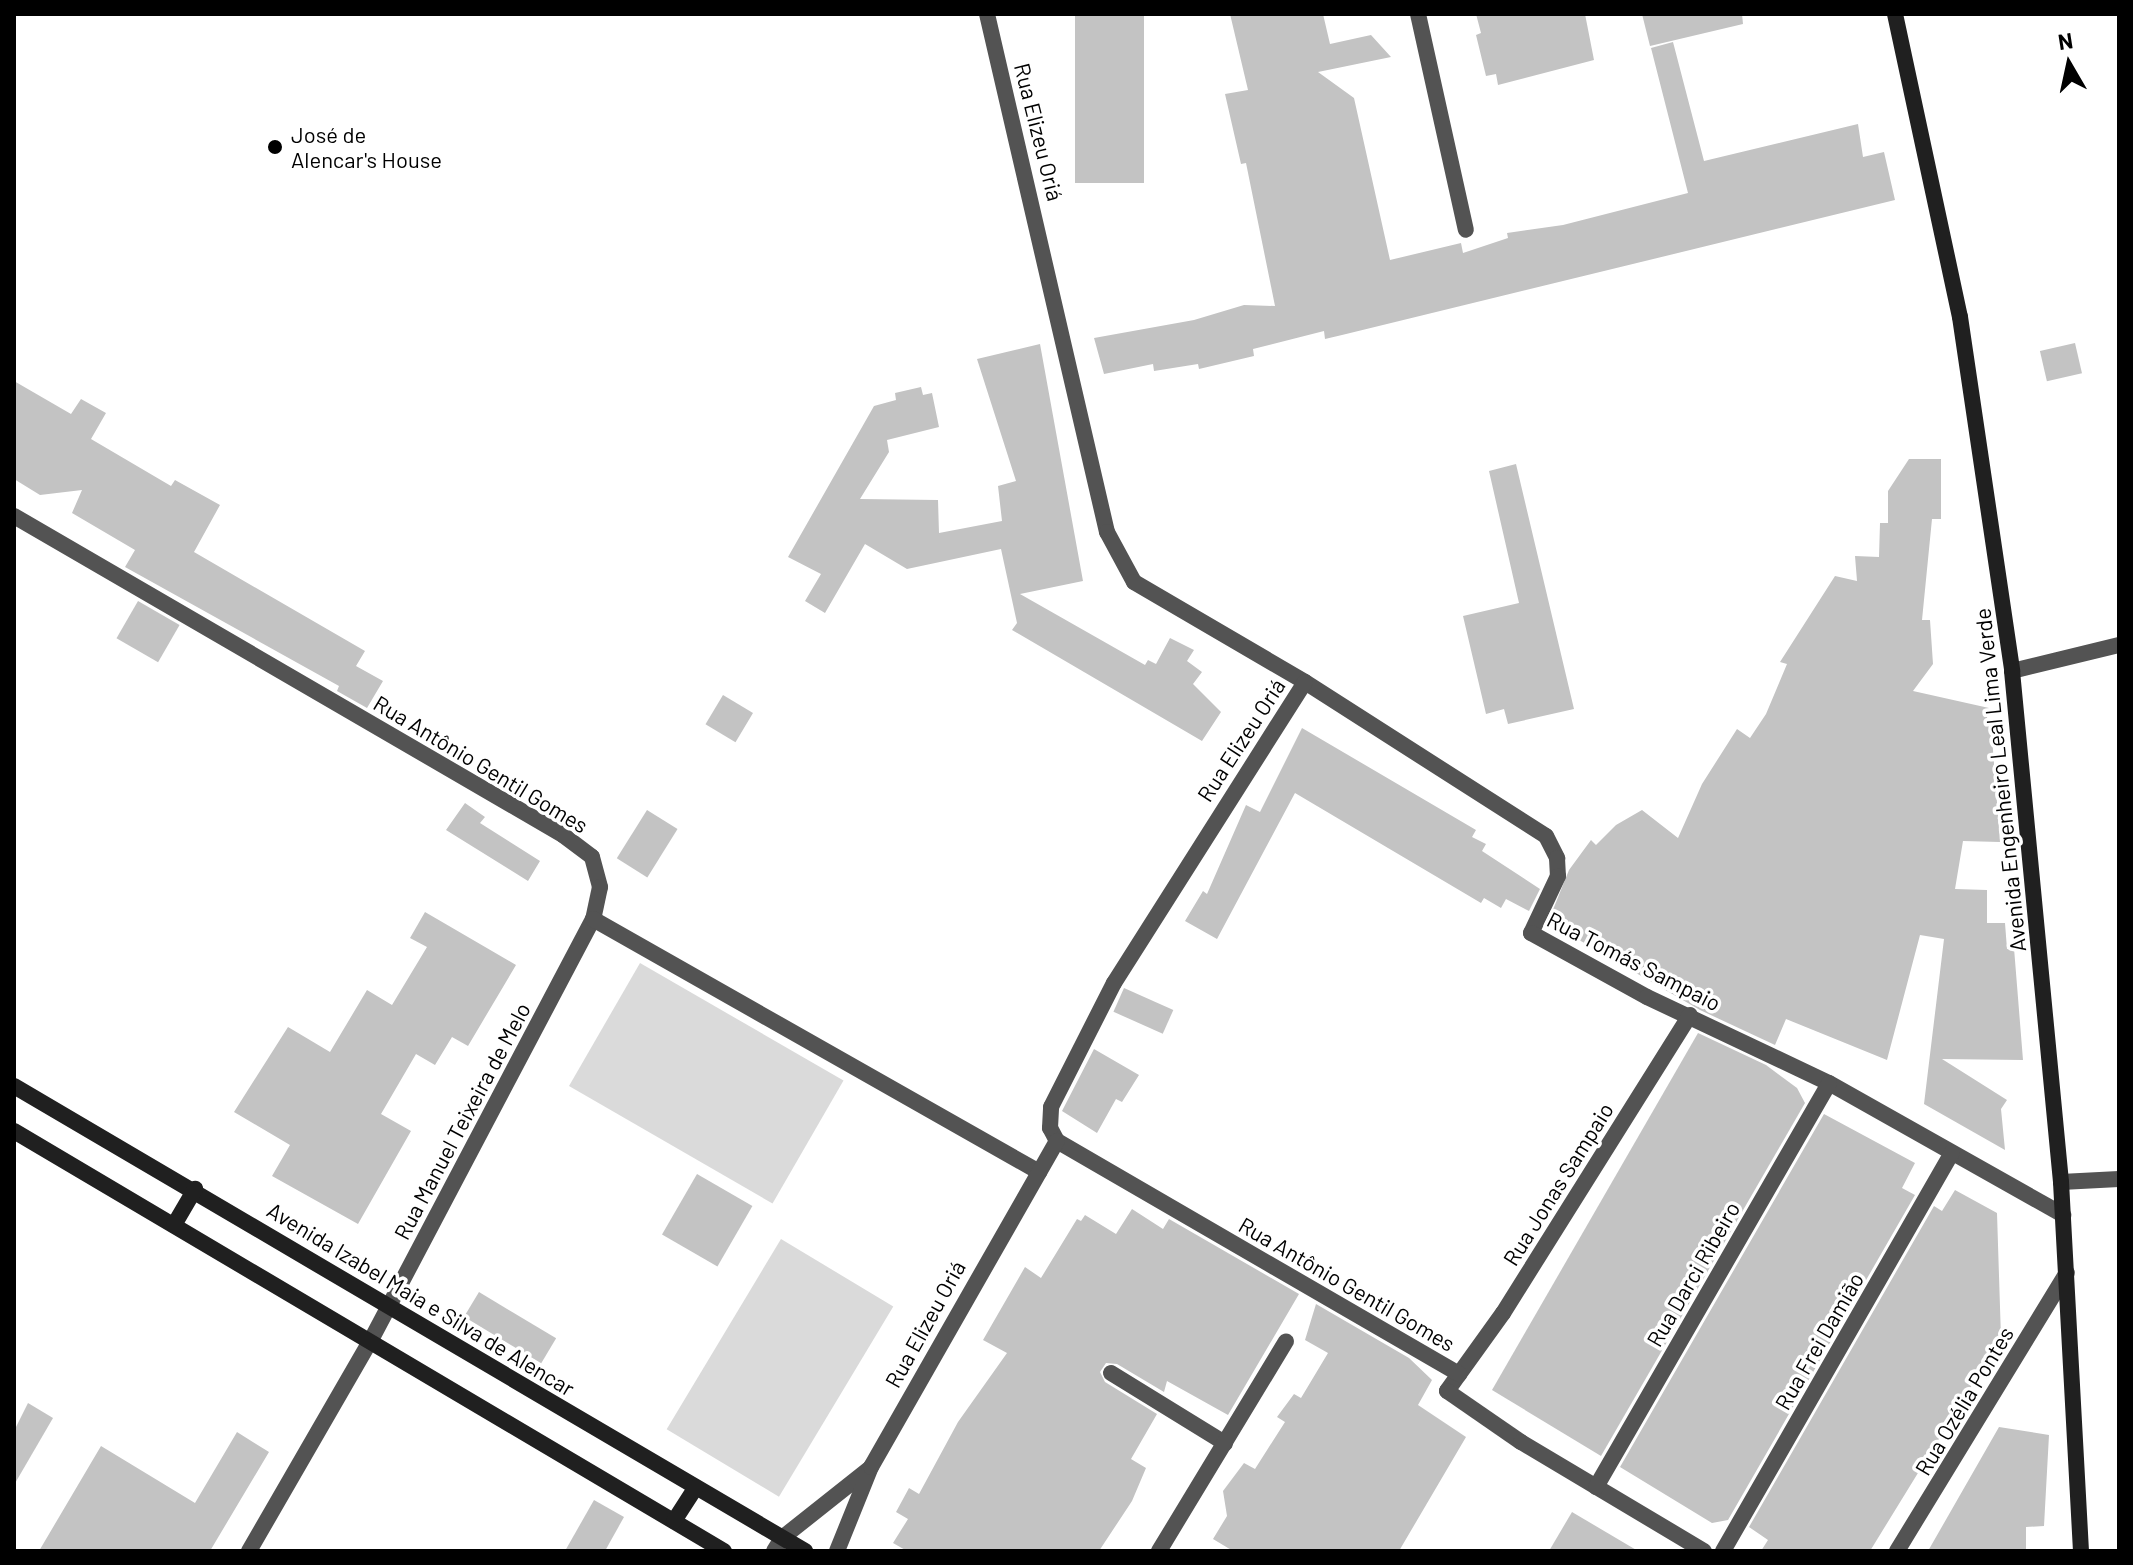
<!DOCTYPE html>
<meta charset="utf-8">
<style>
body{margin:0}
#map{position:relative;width:2133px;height:1565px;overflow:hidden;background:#fff;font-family:Barlow,sans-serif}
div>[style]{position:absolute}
.green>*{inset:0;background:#dadada;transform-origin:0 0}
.building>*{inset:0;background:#c3c3c3;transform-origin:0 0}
.street>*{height:16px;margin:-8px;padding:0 8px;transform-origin:8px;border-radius:8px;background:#535353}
.secondary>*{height:16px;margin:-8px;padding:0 8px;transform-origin:8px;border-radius:8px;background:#202020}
.dots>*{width:22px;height:22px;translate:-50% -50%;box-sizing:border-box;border:4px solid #fff;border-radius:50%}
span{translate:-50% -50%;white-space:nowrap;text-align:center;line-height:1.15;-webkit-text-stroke:7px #fff;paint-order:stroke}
.street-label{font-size:22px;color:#000}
.poi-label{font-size:22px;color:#000}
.left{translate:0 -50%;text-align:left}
.frame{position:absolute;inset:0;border:16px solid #000;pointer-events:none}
.north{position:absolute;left:2029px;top:24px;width:80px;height:80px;-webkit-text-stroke:6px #fff;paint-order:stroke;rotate:351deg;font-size:22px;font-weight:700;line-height:32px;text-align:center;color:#000}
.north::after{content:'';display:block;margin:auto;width:28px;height:36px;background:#000;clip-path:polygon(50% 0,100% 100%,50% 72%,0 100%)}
</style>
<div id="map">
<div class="green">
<div style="left:640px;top:963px;width:235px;height:142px;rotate:30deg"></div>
<div style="left:781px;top:1239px;width:131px;height:222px;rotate:31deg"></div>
</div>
<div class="building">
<div style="left:1075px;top:14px;width:69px;height:169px"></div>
<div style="clip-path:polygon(1230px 14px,1323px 14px,1330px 44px,1371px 35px,1391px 57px,1318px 72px,1354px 98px,1390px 260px,1461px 243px,1463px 253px,1508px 238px,1507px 233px,1563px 225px,1688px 193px,1651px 48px,1673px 42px,1704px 161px,1858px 124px,1863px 157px,1884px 152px,1895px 200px,1342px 335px,1325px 339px,1324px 331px,1253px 349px,1254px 356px,1199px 369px,1198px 364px,1154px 371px,1153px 364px,1104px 374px,1094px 338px,1194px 320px,1244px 305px,1275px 306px,1246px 163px,1241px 164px,1225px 94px,1248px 90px)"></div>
<div style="clip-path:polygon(1476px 14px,1585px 14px,1594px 60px,1498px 85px,1496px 74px,1486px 76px,1476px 35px,1481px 33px)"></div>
<div style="clip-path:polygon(1642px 14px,1742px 14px,1743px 24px,1650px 46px)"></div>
<div style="left:2075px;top:343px;width:31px;height:36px;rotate:77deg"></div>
<div style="clip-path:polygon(1040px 344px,1083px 581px,1020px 594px,1145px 665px,1148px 660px,1156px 664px,1170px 638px,1194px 650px,1187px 661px,1202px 672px,1193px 684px,1221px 712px,1202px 741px,1012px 630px,1017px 623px,1001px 549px,907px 569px,865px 544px,825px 613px,805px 601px,821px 574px,788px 557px,874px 406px,896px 400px,895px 393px,921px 387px,923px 395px,932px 393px,939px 427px,887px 440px,889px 452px,860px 499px,938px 500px,939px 533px,1002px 521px,998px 486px,1016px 481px,977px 359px)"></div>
<div style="clip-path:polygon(14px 381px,71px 414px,81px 399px,106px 413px,91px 439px,171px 486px,175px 480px,220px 505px,194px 552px,365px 651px,356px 666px,383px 681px,367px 708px,337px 691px,339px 686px,125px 567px,135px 550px,72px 513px,82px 490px,40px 495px,14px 479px)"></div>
<div style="clip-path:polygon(1909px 459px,1941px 459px,1941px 519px,1932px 519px,1922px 620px,1930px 620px,1933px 664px,1913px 691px,1989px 708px,1986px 723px,1991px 724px,2000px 842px,1963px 841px,1955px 889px,1987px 890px,1987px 923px,2005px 923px,2007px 949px,2014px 948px,2023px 1060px,1942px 1059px,2007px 1100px,2001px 1109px,2005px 1150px,1924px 1104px,1944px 939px,1920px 935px,1887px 1060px,1786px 1019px,1775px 1045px,1700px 1010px,1548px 922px,1569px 870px,1591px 840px,1596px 845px,1616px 825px,1642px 810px,1678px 838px,1702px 784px,1737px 729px,1750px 738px,1766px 714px,1787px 664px,1780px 662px,1835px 576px,1857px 581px,1855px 556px,1879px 557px,1880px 523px,1888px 523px,1888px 491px)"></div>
<div style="clip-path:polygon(1516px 464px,1574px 709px,1508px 724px,1504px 709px,1486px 714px,1463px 616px,1519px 603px,1489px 471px)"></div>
<div style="left:138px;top:601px;width:48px;height:43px;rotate:30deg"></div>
<div style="left:723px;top:695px;width:35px;height:34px;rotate:31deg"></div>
<div style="clip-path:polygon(1302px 728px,1476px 830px,1472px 837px,1486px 844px,1482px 851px,1540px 889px,1529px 911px,1506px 899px,1501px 908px,1484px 898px,1481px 903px,1295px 793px,1217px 939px,1185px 921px,1203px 891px,1207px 894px,1246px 805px,1260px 812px)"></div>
<div style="clip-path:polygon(465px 803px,485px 817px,480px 823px,540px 861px,528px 881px,446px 830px)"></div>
<div style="left:647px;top:810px;width:36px;height:57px;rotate:32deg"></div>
<div style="clip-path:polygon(425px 912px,516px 965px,468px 1046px,452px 1037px,435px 1065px,416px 1054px,381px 1114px,411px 1131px,358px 1224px,272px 1176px,290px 1145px,234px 1112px,288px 1027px,330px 1052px,367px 990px,392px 1005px,427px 947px,410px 938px)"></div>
<div style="left:1124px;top:988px;width:54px;height:26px;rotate:24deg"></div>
<div style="clip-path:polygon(1698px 1033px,1766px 1065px,1797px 1088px,1805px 1103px,1601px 1456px,1492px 1390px)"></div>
<div style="clip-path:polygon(1094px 1049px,1139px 1075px,1122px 1102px,1116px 1099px,1097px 1133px,1062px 1111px)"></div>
<div style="clip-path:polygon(1824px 1114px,1915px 1163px,1902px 1188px,1915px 1195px,1728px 1520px,1712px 1523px,1620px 1467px)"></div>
<div style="left:697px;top:1174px;width:64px;height:70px;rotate:30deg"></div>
<div style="clip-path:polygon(1955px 1190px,1997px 1213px,2001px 1338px,1870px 1551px,1761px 1551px,1768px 1540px,1749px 1527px,1934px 1206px,1942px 1211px)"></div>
<div style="clip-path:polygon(1132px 1209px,1163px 1229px,1169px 1219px,1299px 1294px,1228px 1415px,1167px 1381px,1164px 1392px,1117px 1364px,1106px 1363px,1100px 1372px,1105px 1382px,1157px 1414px,1131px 1459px,1146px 1468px,1132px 1501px,1099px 1551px,907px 1551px,893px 1543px,908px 1519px,896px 1512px,909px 1488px,919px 1494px,958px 1422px,1007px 1353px,983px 1340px,1025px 1267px,1041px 1278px,1077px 1219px,1081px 1221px,1085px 1215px,1116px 1234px)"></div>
<div style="left:479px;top:1292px;width:90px;height:29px;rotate:31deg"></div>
<div style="clip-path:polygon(1316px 1304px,1409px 1358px,1432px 1380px,1418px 1405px,1466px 1437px,1399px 1551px,1233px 1551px,1213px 1539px,1227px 1516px,1223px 1491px,1244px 1463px,1255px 1469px,1285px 1422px,1277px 1417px,1294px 1394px,1301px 1398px,1328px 1353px,1305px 1340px)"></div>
<div style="clip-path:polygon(28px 1403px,53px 1418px,14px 1485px,14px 1431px)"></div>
<div style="clip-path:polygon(1999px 1427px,2049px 1435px,2044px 1526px,2026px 1527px,2026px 1551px,1928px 1551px)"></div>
<div style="clip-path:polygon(237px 1432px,269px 1452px,210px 1551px,39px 1551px,101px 1446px,195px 1503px)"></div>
<div style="clip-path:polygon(594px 1500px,624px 1517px,605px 1551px,565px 1551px)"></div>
<div style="clip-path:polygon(1572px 1512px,1638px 1551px,1549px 1551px)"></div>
</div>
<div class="street">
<div style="left:987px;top:14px;width:532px;rotate:76.96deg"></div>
<div style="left:1107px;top:532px;width:57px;rotate:61.6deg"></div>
<div style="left:1134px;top:582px;width:198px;rotate:30.3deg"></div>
<div style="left:1305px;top:682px;width:286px;rotate:32.6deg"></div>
<div style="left:1546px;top:836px;width:25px;rotate:63deg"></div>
<div style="left:1557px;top:858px;width:18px;rotate:87deg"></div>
<div style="left:1558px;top:876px;width:63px;rotate:115.3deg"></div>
<div style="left:1531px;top:933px;width:132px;rotate:28.9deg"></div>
<div style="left:1647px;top:997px;width:201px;rotate:25.3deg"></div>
<div style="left:1829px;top:1083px;width:269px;rotate:29.4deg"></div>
<div style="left:1418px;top:14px;width:221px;rotate:77.5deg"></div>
<div style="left:14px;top:516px;width:635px;rotate:30.16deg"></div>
<div style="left:563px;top:835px;width:36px;rotate:37deg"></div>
<div style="left:592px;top:857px;width:31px;rotate:75deg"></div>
<div style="left:600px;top:887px;width:33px;rotate:102deg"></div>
<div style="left:593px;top:919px;width:474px;rotate:117.8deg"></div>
<div style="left:372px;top:1338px;width:246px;rotate:120deg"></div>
<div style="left:2012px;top:671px;width:110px;rotate:-13.7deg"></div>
<div style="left:593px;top:919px;width:513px;rotate:29.56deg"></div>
<div style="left:1690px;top:1015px;width:352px;rotate:122.1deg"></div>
<div style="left:1503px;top:1313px;width:96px;rotate:125.7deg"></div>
<div style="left:1447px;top:1391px;width:90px;rotate:34.6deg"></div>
<div style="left:1521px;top:1442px;width:213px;rotate:30.8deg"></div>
<div style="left:1057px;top:1141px;width:15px;rotate:-118deg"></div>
<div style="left:1050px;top:1128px;width:21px;rotate:-87deg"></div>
<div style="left:1051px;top:1107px;width:139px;rotate:-63.1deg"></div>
<div style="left:1114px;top:983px;width:356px;rotate:-57.6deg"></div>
<div style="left:1057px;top:1141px;width:465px;rotate:30.1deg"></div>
<div style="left:2061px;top:1182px;width:58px;rotate:-3deg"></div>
<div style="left:1111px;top:1373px;width:134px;rotate:31.6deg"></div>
<div style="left:1596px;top:1487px;width:466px;rotate:-60deg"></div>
<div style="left:774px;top:1551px;width:15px;rotate:-58deg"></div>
<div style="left:782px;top:1538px;width:111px;rotate:-38.4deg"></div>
<div style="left:837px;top:1551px;width:91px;rotate:-68deg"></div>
<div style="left:871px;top:1467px;width:375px;rotate:-60.3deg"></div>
<div style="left:1159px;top:1551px;width:245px;rotate:-58.8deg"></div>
<div style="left:1723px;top:1551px;width:459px;rotate:-60.1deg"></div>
<div style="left:1897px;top:1551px;width:326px;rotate:-58.6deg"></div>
</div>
<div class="secondary">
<div style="left:1895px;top:14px;width:310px;rotate:77.9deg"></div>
<div style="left:1960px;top:317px;width:358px;rotate:81.6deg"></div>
<div style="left:2012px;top:671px;width:513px;rotate:84.52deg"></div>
<div style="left:2061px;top:1182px;width:370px;rotate:86.9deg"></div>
<div style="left:14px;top:1086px;width:918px;rotate:30.45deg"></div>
<div style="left:14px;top:1131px;width:825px;rotate:30.61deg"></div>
<div style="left:174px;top:1225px;width:42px;rotate:-59.7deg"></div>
<div style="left:674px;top:1521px;width:40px;rotate:-57.1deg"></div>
</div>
<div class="dots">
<div style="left:275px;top:147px;background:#000"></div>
</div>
<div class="street-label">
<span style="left:1039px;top:132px;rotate:76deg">Rua Elizeu Oriá</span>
<span style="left:1241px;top:740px;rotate:-57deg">Rua Elizeu Oriá</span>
<span style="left:481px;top:764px;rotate:31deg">Rua Antônio Gentil Gomes</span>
<span style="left:2000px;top:780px;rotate:-96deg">Avenida Engenheiro Leal Lima Verde</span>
<span style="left:1634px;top:961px;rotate:27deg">Rua Tomás Sampaio</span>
<span style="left:462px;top:1121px;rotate:-62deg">Rua Manuel Teixeira de Melo</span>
<span style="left:1558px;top:1184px;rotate:-58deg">Rua Jonas Sampaio</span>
<span style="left:1693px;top:1274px;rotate:-60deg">Rua Darci Ribeiro</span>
<span style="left:1347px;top:1284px;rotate:30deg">Rua Antônio Gentil Gomes</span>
<span style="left:421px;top:1299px;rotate:31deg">Avenida Izabel Maia e Silva de Alencar</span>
<span style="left:925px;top:1324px;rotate:-61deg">Rua Elizeu Oriá</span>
<span style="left:1819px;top:1341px;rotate:-60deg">Rua Frei Damião</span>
<span style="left:1964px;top:1401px;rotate:-59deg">Rua Ozélia Pontes</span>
</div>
<div class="poi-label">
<span class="left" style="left:291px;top:147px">José de<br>Alencar's House</span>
</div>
<div class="frame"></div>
<div class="north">N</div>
</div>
